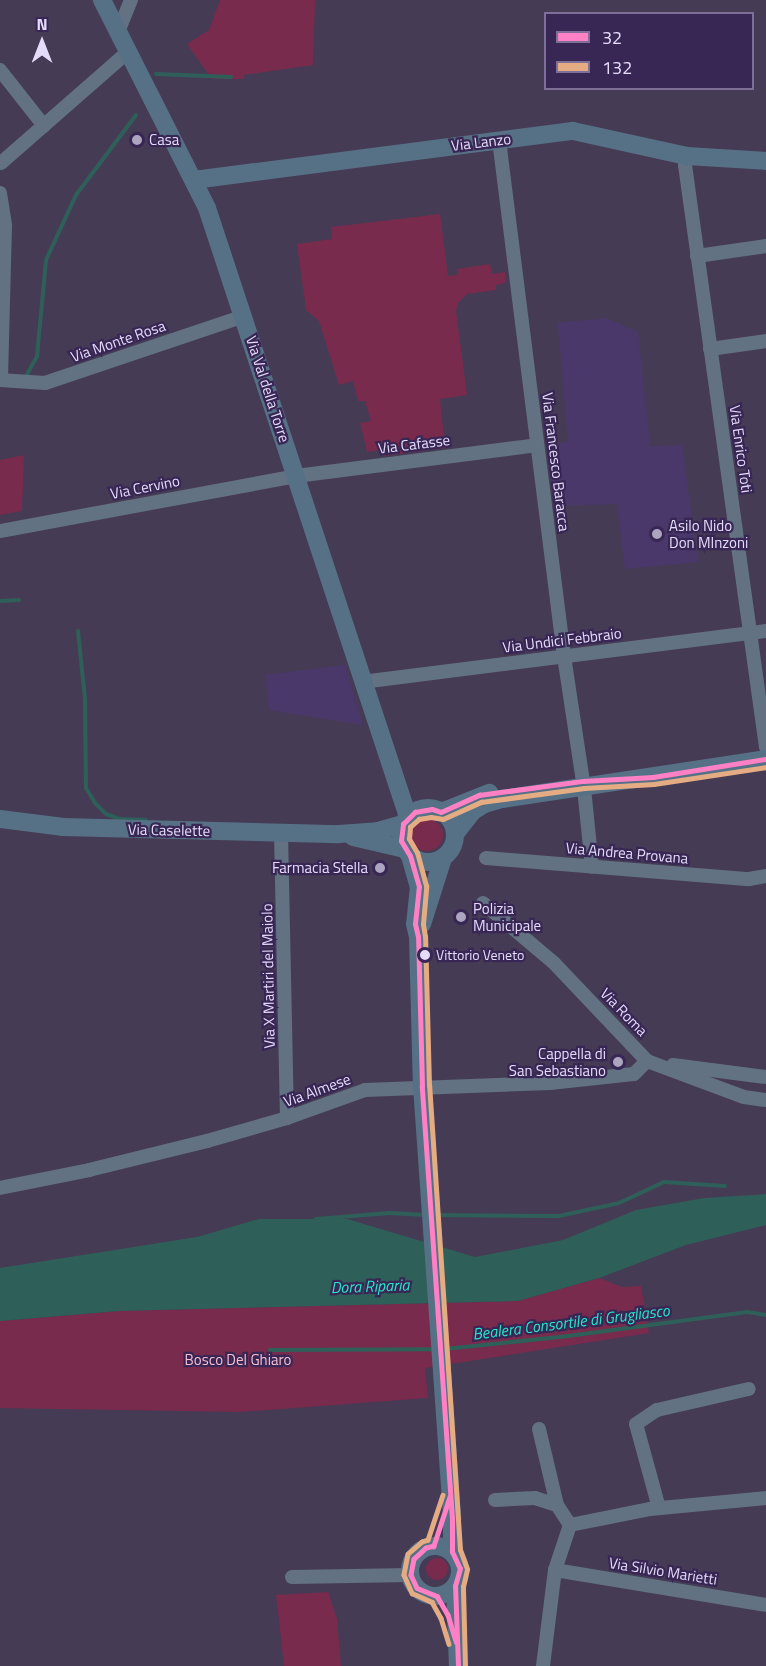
<!DOCTYPE html>
<style>
body{margin:0}
#map{position:relative;width:766px;height:1666px;overflow:hidden;background:#453b55;font-family:"Titillium Web",sans-serif}
div>[style]{position:absolute}
.built>*{inset:0;background:#4b386b}
.green>*{inset:0;background:#782b4c}
.round{border-radius:50%}
.water>*{inset:0;background:#2f5f59}
.stream>*{height:4px;margin:-2px;padding:0 2px;transform-origin:2px;border-radius:2px;background:#2f5f59}
.street>*{height:14px;margin:-7px;padding:0 7px;transform-origin:7px;border-radius:7px;background:#627283}
.secondary>*{height:18px;margin:-9px;padding:0 9px;transform-origin:9px;border-radius:9px;background:#567185}
.secondary>.ring{margin:-9px;padding:0;box-sizing:content-box;background:none;border:18px solid #567185;border-radius:50%}
.bus-1>*{height:4.5px;margin:-2.25px;padding:0 2.25px;transform-origin:2.25px;border-radius:2.25px;background:#ff80c5}
.bus-2>*{height:4.5px;margin:-2.25px;padding:0 2.25px;transform-origin:2.25px;border-radius:2.25px;background:#e5ac83}
.dots>*{width:16px;height:16px;translate:-50% -50%;box-sizing:border-box;border:3px solid #382655;border-radius:50%}
span{translate:-50% -50%;white-space:nowrap;text-align:center;line-height:1.15;-webkit-text-stroke:4.5px #382655;paint-order:stroke}
.bus-label{font-size:14px;color:#e5dcfa}
.left{translate:0 -50%;text-align:left}
.poi-label{font-size:15px;color:#e5dcfa}
.right{translate:-100% -50%;text-align:right}
.street-label{font-size:15px;color:#e5dcfa}
.park-label{font-size:15px;color:#fbbed0}
.water-label{font-size:16px;color:#26e5ca;font-style:italic}
.legend{position:absolute;left:544px;top:12px;width:210px;height:78px;box-sizing:border-box;background:#382655;border:2px solid #7d6f97;margin:0;padding:8px 10px;list-style:none;font-size:18px;color:#e5dcfa}
.legend li{display:flex;align-items:center;gap:12px;height:30px}
.legend b{width:30px;border:2px solid #7d6f97}
.north{position:absolute;left:12px;top:12px;width:60px;height:60px;-webkit-text-stroke:4px #382655;paint-order:stroke;rotate:0deg;font-size:16px;font-weight:700;line-height:24px;text-align:center;color:#e5dcfa}
.north::after{content:'';display:block;margin:auto;width:21px;height:27px;background:#e5dcfa;clip-path:polygon(50% 0,100% 100%,50% 72%,0 100%)}
</style>
<div id="map">
<div class="built">
<div style="clip-path:polygon(606px 318px,638px 332px,650px 446px,682px 445px,698px 562px,625px 569px,617px 504px,556px 506px,548px 448px,568px 441px,558px 323px)"></div>
<div style="clip-path:polygon(345px 665px,363px 725px,269px 710px,265px 675px)"></div>
</div>
<div class="green">
<div style="clip-path:polygon(220px 0,315px 0,313px 65px,244px 75px,244px 79px,212px 79px,187px 44px,209px 30px)"></div>
<div style="clip-path:polygon(440px 214px,448px 276px,457px 275px,457px 269px,490px 264px,492px 274px,505px 272px,506px 283px,496px 285px,496px 290px,467px 294px,458px 303px,456px 311px,467px 395px,440px 399px,445px 448px,383px 456px,382px 450px,367px 452px,360px 423px,371px 421px,365px 401px,358px 401px,353px 381px,339px 385px,319px 321px,306px 310px,297px 244px,332px 239px,331px 227px)"></div>
<div style="clip-path:polygon(24px 455px,22px 511px,0 515px,0 460px)"></div>
<div class="round" style="left:411px;top:819px;width:32px;height:32px"></div>
<div style="clip-path:polygon(599px 1278px,622px 1287px,641px 1286px,649px 1333px,425px 1368px,428px 1398px,240px 1412px,0 1408px,0 1321px,119px 1311px,518px 1301px)"></div>
<div class="round" style="left:426px;top:1558px;width:22px;height:22px"></div>
<div style="clip-path:polygon(328px 1592px,337px 1619px,341px 1666px,284px 1666px,276px 1595px)"></div>
</div>
<div class="water">
<div style="clip-path:polygon(766px 1194px,766px 1225px,686px 1245px,599px 1278px,518px 1301px,119px 1311px,0 1321px,0 1268px,197px 1237px,259px 1219px,347px 1219px,475px 1257px,563px 1240px,636px 1210px,704px 1198px)"></div>
</div>
<div class="stream">
<div style="left:156px;top:74px;width:75px;rotate:2.3deg"></div>
<div style="left:25px;top:378px;width:25px;rotate:-61deg"></div>
<div style="left:37px;top:356px;width:96px;rotate:-84.6deg"></div>
<div style="left:46px;top:260px;width:72px;rotate:-65.2deg"></div>
<div style="left:76px;top:195px;width:100px;rotate:-53.1deg"></div>
<div style="left:0;top:601px;width:19px;rotate:-3deg"></div>
<div style="left:78px;top:631px;width:68px;rotate:84.1deg"></div>
<div style="left:85px;top:699px;width:89px;rotate:89.4deg"></div>
<div style="left:86px;top:788px;width:17px;rotate:59deg"></div>
<div style="left:95px;top:803px;width:16px;rotate:45deg"></div>
<div style="left:106px;top:814px;width:15px;rotate:20deg"></div>
<div style="left:120px;top:819px;width:26px;rotate:2deg"></div>
<div style="left:436px;top:1215px;width:123px;rotate:0.5deg"></div>
<div style="left:559px;top:1216px;width:61px;rotate:-12.2deg"></div>
<div style="left:619px;top:1203px;width:50px;rotate:-25deg"></div>
<div style="left:664px;top:1182px;width:61px;rotate:3.8deg"></div>
<div style="left:316px;top:1219px;width:73px;rotate:-4.7deg"></div>
<div style="left:389px;top:1213px;width:37px;rotate:3deg"></div>
<div style="left:445px;top:1349px;width:124px;rotate:-6deg"></div>
<div style="left:568px;top:1336px;width:181px;rotate:-7.6deg"></div>
<div style="left:747px;top:1312px;width:19px;rotate:9deg"></div>
<div style="left:270px;top:1350px;width:164px;rotate:-0.3deg"></div>
</div>
<div class="street">
<div style="left:118px;top:32px;width:35px;rotate:-68deg"></div>
<div style="left:0;top:70px;width:71px;rotate:51.8deg"></div>
<div style="left:499px;top:140px;width:520px;rotate:82.82deg"></div>
<div style="left:564px;top:656px;width:134px;rotate:81.4deg"></div>
<div style="left:584px;top:788px;width:79px;rotate:84.2deg"></div>
<div style="left:687px;top:156px;width:9px;rotate:103deg"></div>
<div style="left:685px;top:165px;width:588px;rotate:82.08deg"></div>
<div style="left:1px;top:163px;width:170px;rotate:-41.2deg"></div>
<div style="left:0;top:193px;width:33px;rotate:81deg"></div>
<div style="left:5px;top:226px;width:154px;rotate:91.5deg"></div>
<div style="left:697px;top:256px;width:70px;rotate:-8.2deg"></div>
<div style="left:710px;top:349px;width:57px;rotate:-8.1deg"></div>
<div style="left:0;top:380px;width:45px;rotate:3.8deg"></div>
<div style="left:45px;top:383px;width:210px;rotate:-18.6deg"></div>
<div style="left:0;top:531px;width:301px;rotate:-10.5deg"></div>
<div style="left:296px;top:476px;width:243px;rotate:-7.3deg"></div>
<div style="left:362px;top:682px;width:407px;rotate:-7.2deg"></div>
<div style="left:281px;top:832px;width:286px;rotate:88.8deg"></div>
<div style="left:486px;top:858px;width:264px;rotate:4.6deg"></div>
<div style="left:749px;top:879px;width:17px;rotate:-10deg"></div>
<div style="left:483px;top:903px;width:93px;rotate:40.2deg"></div>
<div style="left:554px;top:963px;width:135px;rotate:46.5deg"></div>
<div style="left:647px;top:1061px;width:103px;rotate:20.4deg"></div>
<div style="left:744px;top:1097px;width:22px;rotate:8deg"></div>
<div style="left:673px;top:1065px;width:94px;rotate:7.4deg"></div>
<div style="left:0;top:1188px;width:91px;rotate:-11.4deg"></div>
<div style="left:89px;top:1170px;width:122px;rotate:-13.8deg"></div>
<div style="left:207px;top:1141px;width:83px;rotate:-16deg"></div>
<div style="left:287px;top:1118px;width:83px;rotate:-19.7deg"></div>
<div style="left:365px;top:1090px;width:185px;rotate:-2.2deg"></div>
<div style="left:550px;top:1083px;width:84px;rotate:-6.1deg"></div>
<div style="left:634px;top:1074px;width:18px;rotate:-45deg"></div>
<div style="left:539px;top:1429px;width:78px;rotate:76.7deg"></div>
<div style="left:557px;top:1505px;width:24px;rotate:57deg"></div>
<div style="left:495px;top:1500px;width:40px;rotate:-2.9deg"></div>
<div style="left:535px;top:1498px;width:23px;rotate:18deg"></div>
<div style="left:659px;top:1508px;width:87px;rotate:-105.3deg"></div>
<div style="left:636px;top:1424px;width:25px;rotate:-34deg"></div>
<div style="left:657px;top:1410px;width:94px;rotate:-12.9deg"></div>
<div style="left:570px;top:1525px;width:82px;rotate:-11.3deg"></div>
<div style="left:650px;top:1509px;width:117px;rotate:-5.4deg"></div>
<div style="left:555px;top:1570px;width:214px;rotate:9.4deg"></div>
<div style="left:292px;top:1577px;width:119px;rotate:-1deg"></div>
<div style="left:543px;top:1666px;width:97px;rotate:-82.9deg"></div>
<div style="left:555px;top:1570px;width:47px;rotate:-71.6deg"></div>
</div>
<div class="secondary">
<div style="left:102px;top:0;width:233px;rotate:63.2deg"></div>
<div style="left:207px;top:208px;width:641px;rotate:71.73deg"></div>
<div style="left:194px;top:180px;width:382px;rotate:-7.4deg"></div>
<div style="left:573px;top:131px;width:117px;rotate:12.4deg"></div>
<div style="left:687px;top:156px;width:79px;rotate:3.6deg"></div>
<div class="ring" style="left:401px;top:808px;width:36px;height:36px"></div>
<div style="left:441px;top:812px;width:52px;rotate:-21.6deg"></div>
<div style="left:0;top:819px;width:64px;rotate:7.2deg"></div>
<div style="left:63px;top:827px;width:276px;rotate:1.5deg"></div>
<div style="left:339px;top:834px;width:39px;rotate:-4deg"></div>
<div style="left:378px;top:831px;width:26px;rotate:-16deg"></div>
<div style="left:455px;top:834px;width:29px;rotate:-52deg"></div>
<div style="left:473px;top:811px;width:13px;rotate:-32deg"></div>
<div style="left:484px;top:804px;width:19px;rotate:-16deg"></div>
<div style="left:502px;top:799px;width:267px;rotate:-8.6deg"></div>
<div style="left:353px;top:837px;width:53px;rotate:13deg"></div>
<div style="left:410px;top:856px;width:32px;rotate:74deg"></div>
<div style="left:419px;top:887px;width:37px;rotate:96deg"></div>
<div style="left:415px;top:924px;width:13px;rotate:77deg"></div>
<div style="left:418px;top:937px;width:149px;rotate:88.5deg"></div>
<div style="left:422px;top:1086px;width:434px;rotate:86deg"></div>
<div style="left:452px;top:1519px;width:33px;rotate:90deg"></div>
<div style="left:422px;top:924px;width:69px;rotate:-72.3deg"></div>
<div class="ring" style="left:410px;top:1546px;width:32px;height:32px"></div>
<div style="left:455px;top:1586px;width:80px;rotate:87.9deg"></div>
</div>
<div class="bus-1">
<div style="left:450px;top:1497px;width:52px;rotate:108.1deg"></div>
<div style="left:434px;top:1546px;width:8px;rotate:166deg"></div>
<div style="left:426px;top:1548px;width:16px;rotate:137deg"></div>
<div style="left:414px;top:1559px;width:16px;rotate:101deg"></div>
<div style="left:411px;top:1575px;width:14px;rotate:65deg"></div>
<div style="left:417px;top:1588px;width:22px;rotate:22deg"></div>
<div style="left:437px;top:1596px;width:22px;rotate:60deg"></div>
<div style="left:448px;top:1615px;width:28px;rotate:73deg"></div>
<div style="left:458px;top:1666px;width:80px;rotate:-92.1deg"></div>
<div style="left:455px;top:1586px;width:18px;rotate:-74deg"></div>
<div style="left:460px;top:1569px;width:19px;rotate:-115deg"></div>
<div style="left:452px;top:1552px;width:33px;rotate:-90deg"></div>
<div style="left:452px;top:1519px;width:434px;rotate:-94deg"></div>
<div style="left:422px;top:1086px;width:149px;rotate:-91.5deg"></div>
<div style="left:418px;top:937px;width:13px;rotate:-103deg"></div>
<div style="left:415px;top:924px;width:37px;rotate:-84deg"></div>
<div style="left:419px;top:887px;width:32px;rotate:-106deg"></div>
<div style="left:410px;top:856px;width:17px;rotate:-121deg"></div>
<div style="left:401px;top:841px;width:17px;rotate:-83deg"></div>
<div style="left:403px;top:824px;width:17px;rotate:-45deg"></div>
<div style="left:415px;top:812px;width:17px;rotate:-10deg"></div>
<div style="left:432px;top:809px;width:9px;rotate:18deg"></div>
<div style="left:441px;top:812px;width:42px;rotate:-24.1deg"></div>
<div style="left:479px;top:795px;width:105px;rotate:-7.7deg"></div>
<div style="left:583px;top:781px;width:70px;rotate:-3.3deg"></div>
<div style="left:653px;top:777px;width:114px;rotate:-9.1deg"></div>
</div>
<div class="bus-2">
<div style="left:443px;top:1495px;width:47px;rotate:108.4deg"></div>
<div style="left:428px;top:1540px;width:6px;rotate:162deg"></div>
<div style="left:422px;top:1542px;width:18px;rotate:139deg"></div>
<div style="left:408px;top:1554px;width:21px;rotate:101deg"></div>
<div style="left:404px;top:1575px;width:20px;rotate:66deg"></div>
<div style="left:412px;top:1593px;width:22px;rotate:24deg"></div>
<div style="left:432px;top:1602px;width:18px;rotate:61deg"></div>
<div style="left:441px;top:1618px;width:27px;rotate:73deg"></div>
<div style="left:465px;top:1666px;width:79px;rotate:-91.5deg"></div>
<div style="left:463px;top:1587px;width:18px;rotate:-77deg"></div>
<div style="left:467px;top:1569px;width:20px;rotate:-110deg"></div>
<div style="left:460px;top:1550px;width:465px;rotate:-93.8deg"></div>
<div style="left:429px;top:1086px;width:149px;rotate:-91.5deg"></div>
<div style="left:425px;top:937px;width:13px;rotate:-99deg"></div>
<div style="left:423px;top:924px;width:38px;rotate:-85deg"></div>
<div style="left:426px;top:886px;width:34px;rotate:-105deg"></div>
<div style="left:417px;top:853px;width:16px;rotate:-120deg"></div>
<div style="left:409px;top:839px;width:12px;rotate:-85deg"></div>
<div style="left:410px;top:827px;width:12px;rotate:-42deg"></div>
<div style="left:419px;top:819px;width:12px;rotate:-9deg"></div>
<div style="left:431px;top:817px;width:12px;rotate:9deg"></div>
<div style="left:443px;top:819px;width:42px;rotate:-24.1deg"></div>
<div style="left:481px;top:802px;width:104px;rotate:-7.7deg"></div>
<div style="left:584px;top:788px;width:70px;rotate:-3.3deg"></div>
<div style="left:654px;top:784px;width:113px;rotate:-8.6deg"></div>
</div>
<div class="dots">
<div style="left:137px;top:140px;background:#ada4c0"></div>
<div style="left:657px;top:534px;background:#ada4c0"></div>
<div style="left:380px;top:868px;background:#ada4c0"></div>
<div style="left:461px;top:917px;background:#ada4c0"></div>
<div style="left:425px;top:955px;background:#e5dcfa"></div>
<div style="left:618px;top:1062px;background:#ada4c0"></div>
</div>
<div class="bus-label">
<span class="left" style="left:436px;top:955px">Vittorio Veneto</span>
</div>
<div class="poi-label">
<span class="left" style="left:149px;top:140px">Casa</span>
<span class="left" style="left:669px;top:534px">Asilo Nido<br>Don MInzoni</span>
<span class="right" style="left:368px;top:868px">Farmacia Stella</span>
<span class="left" style="left:473px;top:917px">Polizia<br>Municipale</span>
<span class="right" style="left:606px;top:1062px">Cappella di<br>San Sebastiano</span>
</div>
<div class="street-label">
<span style="left:481px;top:142px;rotate:-7deg">Via Lanzo</span>
<span style="left:118px;top:341px;rotate:-19deg">Via Monte Rosa</span>
<span style="left:268px;top:389px;rotate:72deg">Via Val della Torre</span>
<span style="left:414px;top:444px;rotate:-7deg">Via Cafasse</span>
<span style="left:741px;top:449px;rotate:82deg">Via Enrico Toti</span>
<span style="left:556px;top:462px;rotate:83deg">Via Francesco Baracca</span>
<span style="left:145px;top:487px;rotate:-11deg">Via Cervino</span>
<span style="left:562px;top:640px;rotate:-7deg">Via Undici Febbraio</span>
<span style="left:169px;top:830px;rotate:1deg">Via Caselette</span>
<span style="left:627px;top:853px;rotate:5deg">Via Andrea Provana</span>
<span style="left:268px;top:976px;rotate:-91deg">Via X Martiri del Maiolo</span>
<span style="left:624px;top:1012px;rotate:46deg">Via Roma</span>
<span style="left:317px;top:1090px;rotate:-20deg">Via Almese</span>
<span style="left:663px;top:1571px;rotate:9deg">Via Silvio Marietti</span>
</div>
<div class="park-label">
<span style="left:238px;top:1360px">Bosco Del Ghiaro</span>
</div>
<div class="water-label">
<span style="left:370px;top:1286px;rotate:-2deg">Dora Riparia</span>
<span style="left:571px;top:1322px;rotate:-7deg">Bealera Consortile di Grugliasco</span>
</div>
<ul class="legend">
<li><b style="height:8px;background:#ff80c5"></b>32</li>
<li><b style="height:8px;background:#e5ac83"></b>132</li>
</ul>
<div class="north">N</div>
</div>
